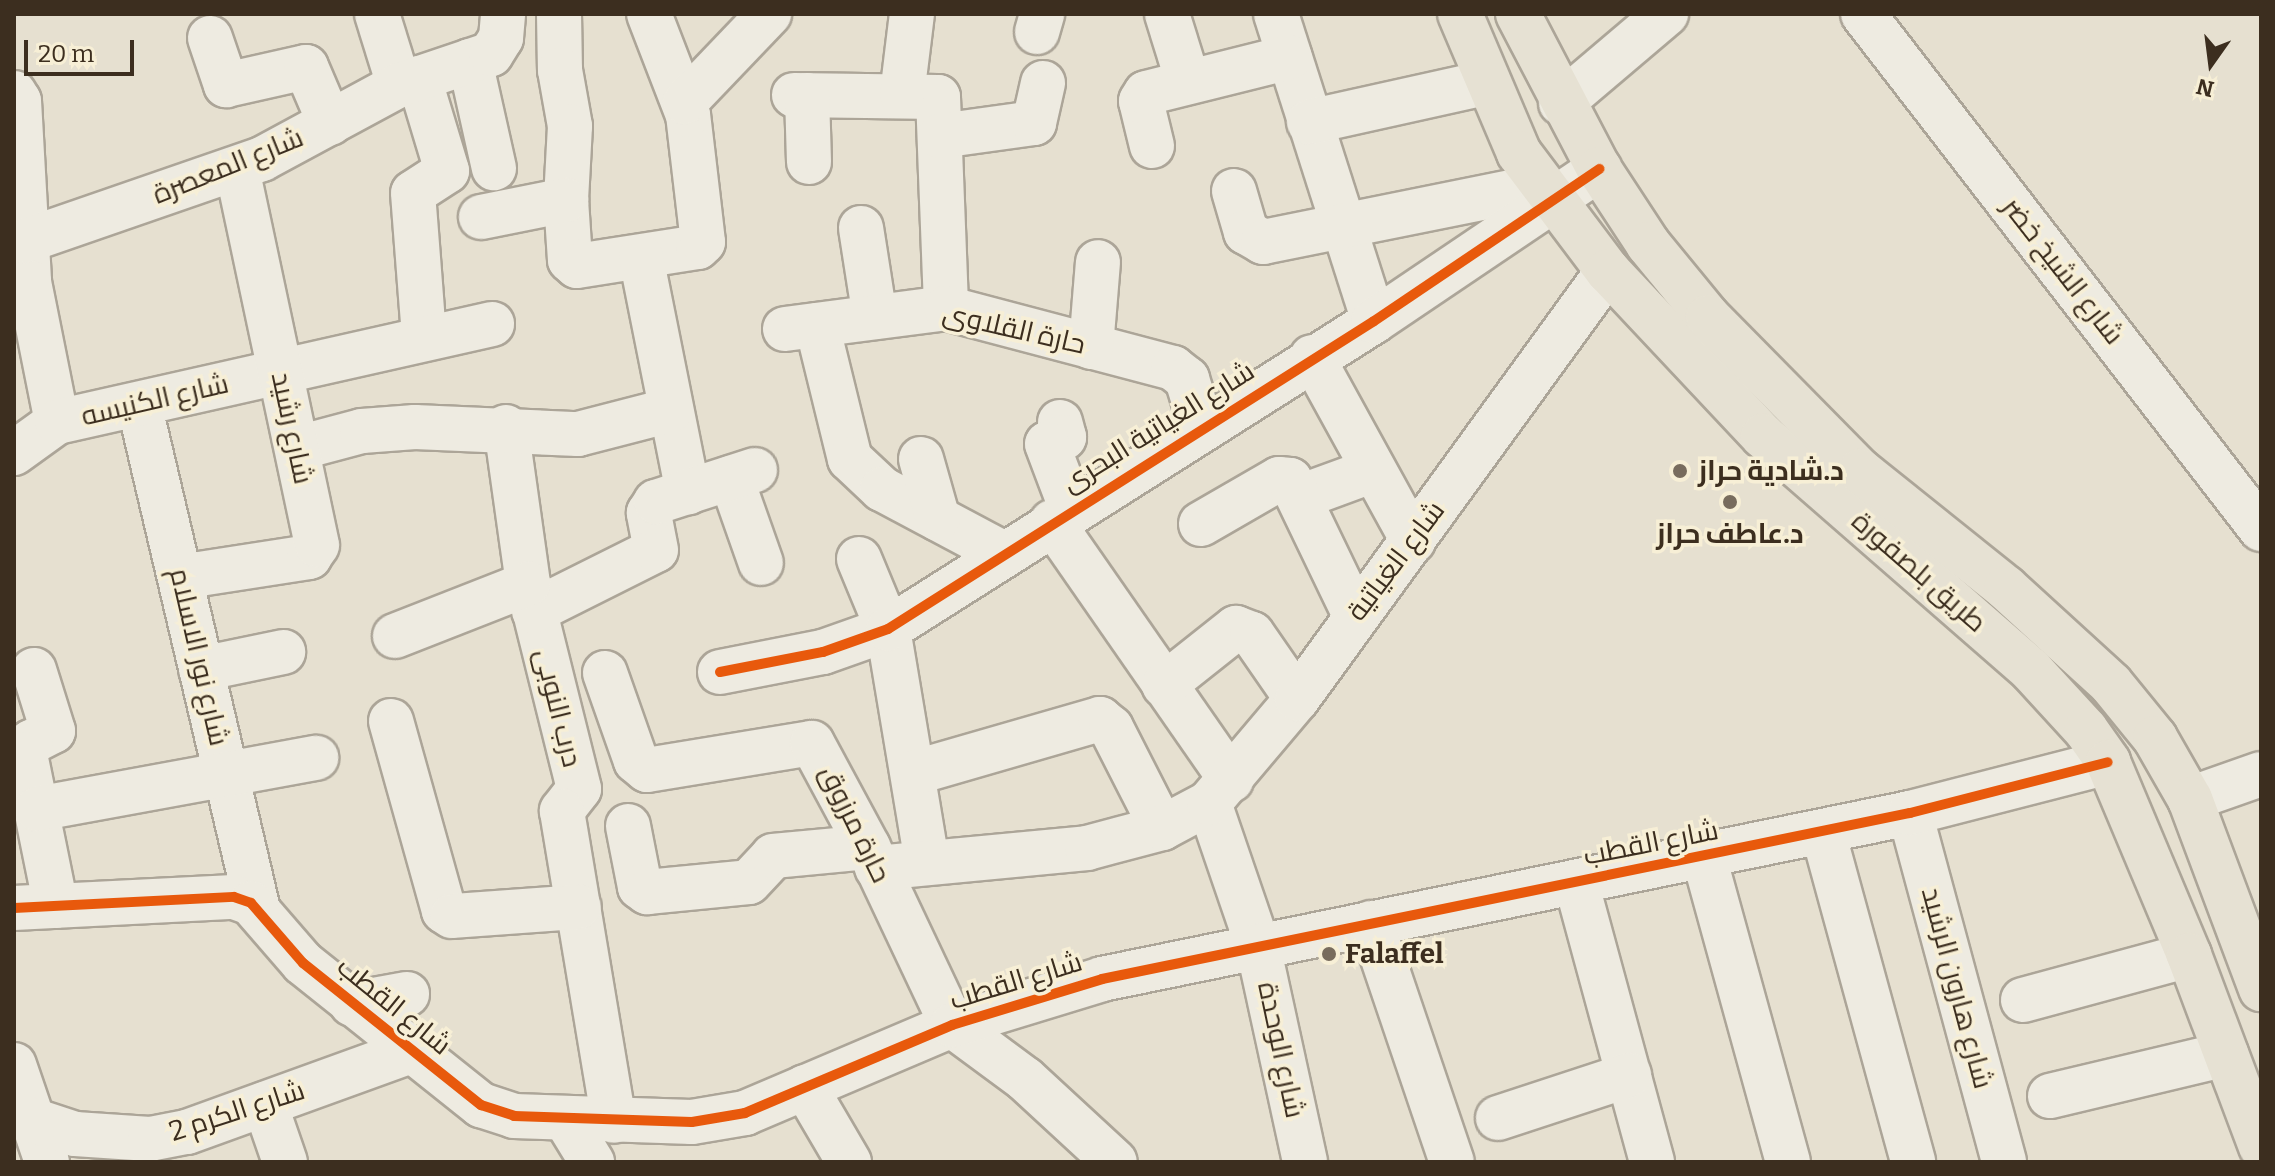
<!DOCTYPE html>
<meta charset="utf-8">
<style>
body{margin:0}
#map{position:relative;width:2275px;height:1176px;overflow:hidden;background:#e6e0d0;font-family:Bitter,Cairo,serif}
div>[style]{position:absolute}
.roads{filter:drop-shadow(2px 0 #aca598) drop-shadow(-2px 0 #aca598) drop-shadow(0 2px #aca598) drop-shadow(0 -2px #aca598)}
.minor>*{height:44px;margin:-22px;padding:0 22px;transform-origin:22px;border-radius:22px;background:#eeebe1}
.major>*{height:44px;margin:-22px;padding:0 22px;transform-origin:22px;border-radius:22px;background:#e6e1d3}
.cycleway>*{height:10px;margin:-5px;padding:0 5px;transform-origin:5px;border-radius:5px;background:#e8590c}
.dots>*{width:22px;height:22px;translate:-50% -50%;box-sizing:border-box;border:4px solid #f7efd6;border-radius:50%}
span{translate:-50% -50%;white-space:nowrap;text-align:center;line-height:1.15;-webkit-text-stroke:7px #f7efd6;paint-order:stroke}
.street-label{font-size:28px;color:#3c2e1f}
.poi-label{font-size:28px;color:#3c2e1f;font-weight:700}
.left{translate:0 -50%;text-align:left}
.frame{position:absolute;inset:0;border:16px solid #3c2e1f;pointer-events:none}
.north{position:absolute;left:2171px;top:24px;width:80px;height:80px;-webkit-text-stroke:6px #f7efd6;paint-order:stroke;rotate:194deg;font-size:22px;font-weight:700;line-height:32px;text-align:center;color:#3c2e1f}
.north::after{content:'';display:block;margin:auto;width:28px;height:36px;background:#3c2e1f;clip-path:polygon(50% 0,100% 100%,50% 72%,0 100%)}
.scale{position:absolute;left:24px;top:40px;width:110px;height:36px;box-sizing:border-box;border:4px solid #3c2e1f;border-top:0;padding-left:10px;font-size:24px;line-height:28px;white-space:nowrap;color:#3c2e1f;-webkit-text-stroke:6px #f7efd6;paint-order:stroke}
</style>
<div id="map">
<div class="roads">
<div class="minor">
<div style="left:377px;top:14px;width:74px;rotate:72.8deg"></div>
<div style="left:559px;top:14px;width:56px;rotate:89deg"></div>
<div style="left:560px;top:70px;width:57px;rotate:79.9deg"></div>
<div style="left:570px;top:126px;width:74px;rotate:93.1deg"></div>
<div style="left:566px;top:200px;width:60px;rotate:86.2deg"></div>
<div style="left:570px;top:260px;width:9px;rotate:41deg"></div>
<div style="left:577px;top:266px;width:122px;rotate:-8.9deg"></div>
<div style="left:698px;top:247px;width:7px;rotate:-45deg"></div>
<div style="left:703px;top:242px;width:128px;rotate:-96.7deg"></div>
<div style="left:688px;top:115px;width:108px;rotate:-111.1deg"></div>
<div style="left:1167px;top:14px;width:71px;rotate:72.8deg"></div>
<div style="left:1276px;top:14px;width:322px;rotate:72.3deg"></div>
<div style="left:1863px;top:14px;width:651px;rotate:52.3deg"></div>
<div style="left:1037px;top:32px;width:19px;rotate:-74deg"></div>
<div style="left:210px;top:38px;width:50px;rotate:71.2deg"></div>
<div style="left:226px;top:85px;width:82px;rotate:-12.7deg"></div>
<div style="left:306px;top:67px;width:61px;rotate:66.8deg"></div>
<div style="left:470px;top:61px;width:110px;rotate:77.4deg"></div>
<div style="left:419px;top:78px;width:97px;rotate:73.2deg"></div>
<div style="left:447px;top:171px;width:40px;rotate:147.1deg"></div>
<div style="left:413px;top:193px;width:144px;rotate:85.6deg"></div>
<div style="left:14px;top:93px;width:9px;rotate:58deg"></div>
<div style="left:19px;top:101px;width:181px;rotate:86.8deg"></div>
<div style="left:29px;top:282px;width:143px;rotate:78.7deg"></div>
<div style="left:794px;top:95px;width:144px;rotate:0.8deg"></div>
<div style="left:938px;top:97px;width:211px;rotate:87.8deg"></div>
<div style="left:807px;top:95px;width:67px;rotate:88.3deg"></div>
<div style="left:902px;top:95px;width:82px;rotate:-83deg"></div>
<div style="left:685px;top:102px;width:122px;rotate:-46.3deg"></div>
<div style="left:1561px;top:103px;width:138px;rotate:-40.3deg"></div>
<div style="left:1309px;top:122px;width:180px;rotate:-12.5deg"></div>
<div style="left:940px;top:136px;width:95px;rotate:-7.9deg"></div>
<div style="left:1034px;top:123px;width:41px;rotate:-77.3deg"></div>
<div style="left:1152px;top:146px;width:46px;rotate:-103.7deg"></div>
<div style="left:1141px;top:101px;width:9px;rotate:-58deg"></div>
<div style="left:1146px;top:93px;width:148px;rotate:-14deg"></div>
<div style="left:1234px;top:191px;width:43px;rotate:73.7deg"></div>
<div style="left:1246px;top:232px;width:20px;rotate:30deg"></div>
<div style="left:1263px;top:242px;width:283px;rotate:-11.4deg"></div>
<div style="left:481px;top:217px;width:87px;rotate:-11.3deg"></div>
<div style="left:861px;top:228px;width:90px;rotate:81.1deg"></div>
<div style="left:25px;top:241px;width:251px;rotate:-19.1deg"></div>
<div style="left:262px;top:159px;width:156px;rotate:-28.4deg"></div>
<div style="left:399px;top:85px;width:97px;rotate:-18.6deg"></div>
<div style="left:491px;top:54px;width:19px;rotate:-58deg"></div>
<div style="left:501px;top:38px;width:24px;rotate:-85deg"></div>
<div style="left:641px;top:257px;width:240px;rotate:78.7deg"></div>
<div style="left:817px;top:325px;width:138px;rotate:76.2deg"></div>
<div style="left:850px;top:459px;width:44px;rotate:43.2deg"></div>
<div style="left:882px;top:489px;width:138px;rotate:28deg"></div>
<div style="left:785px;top:329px;width:162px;rotate:-7.4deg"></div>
<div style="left:946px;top:308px;width:235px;rotate:14.8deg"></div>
<div style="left:1173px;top:368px;width:18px;rotate:38deg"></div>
<div style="left:1187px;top:379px;width:51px;rotate:73deg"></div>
<div style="left:1091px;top:347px;width:85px;rotate:-85.3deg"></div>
<div style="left:1312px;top:357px;width:210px;rotate:61.2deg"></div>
<div style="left:139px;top:404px;width:520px;rotate:76.77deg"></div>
<div style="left:1060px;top:422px;width:16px;rotate:75deg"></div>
<div style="left:1064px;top:437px;width:18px;rotate:158deg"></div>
<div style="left:1047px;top:444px;width:71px;rotate:69.3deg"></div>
<div style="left:506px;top:427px;width:159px;rotate:82deg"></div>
<div style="left:528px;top:584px;width:211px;rotate:76deg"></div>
<div style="left:579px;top:789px;width:28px;rotate:128deg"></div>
<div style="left:562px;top:811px;width:314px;rotate:80.5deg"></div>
<div style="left:298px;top:448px;width:66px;rotate:-14.9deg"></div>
<div style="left:362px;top:431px;width:53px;rotate:-4.3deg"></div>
<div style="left:415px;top:427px;width:163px;rotate:2.5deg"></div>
<div style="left:578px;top:434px;width:96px;rotate:-14.5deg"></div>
<div style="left:14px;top:453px;width:53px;rotate:-35.8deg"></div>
<div style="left:57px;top:422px;width:446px;rotate:-12.7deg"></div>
<div style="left:921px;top:459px;width:62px;rotate:74.2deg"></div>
<div style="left:731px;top:478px;width:90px;rotate:70.6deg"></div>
<div style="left:1300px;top:497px;width:76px;rotate:-20.1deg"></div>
<div style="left:1052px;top:522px;width:314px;rotate:55.2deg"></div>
<div style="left:1201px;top:524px;width:90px;rotate:-30deg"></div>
<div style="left:1279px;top:479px;width:11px;rotate:5deg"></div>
<div style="left:1290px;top:480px;width:150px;rotate:64.3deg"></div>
<div style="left:859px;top:559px;width:76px;rotate:67.5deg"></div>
<div style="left:888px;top:629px;width:237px;rotate:80.5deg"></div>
<div style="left:180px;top:577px;width:131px;rotate:-8.8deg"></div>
<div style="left:309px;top:557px;width:14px;rotate:-56deg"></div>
<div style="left:317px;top:545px;width:384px;rotate:-102deg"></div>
<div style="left:534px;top:611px;width:136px;rotate:-26.6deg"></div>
<div style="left:656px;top:550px;width:38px;rotate:-101deg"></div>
<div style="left:649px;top:513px;width:13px;rotate:-58deg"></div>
<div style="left:656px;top:502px;width:104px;rotate:-17.9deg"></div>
<div style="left:395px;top:636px;width:143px;rotate:-21.4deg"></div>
<div style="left:201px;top:669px;width:84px;rotate:-11.7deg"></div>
<div style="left:34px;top:670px;width:64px;rotate:72.7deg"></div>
<div style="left:53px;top:731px;width:25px;rotate:153deg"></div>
<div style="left:31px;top:742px;width:13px;rotate:117deg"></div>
<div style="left:25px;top:754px;width:155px;rotate:78.5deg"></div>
<div style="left:720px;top:672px;width:105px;rotate:-11deg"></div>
<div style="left:823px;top:652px;width:69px;rotate:-19.5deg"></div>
<div style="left:888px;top:629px;width:575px;rotate:-32.36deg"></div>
<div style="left:1374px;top:321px;width:272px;rotate:-34deg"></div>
<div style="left:605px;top:673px;width:93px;rotate:70.6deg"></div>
<div style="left:636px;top:761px;width:14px;rotate:39deg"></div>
<div style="left:647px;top:770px;width:167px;rotate:-9.3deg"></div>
<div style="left:812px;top:743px;width:118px;rotate:61.7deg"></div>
<div style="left:868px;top:847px;width:197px;rotate:64.7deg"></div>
<div style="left:952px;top:1025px;width:91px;rotate:36.5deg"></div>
<div style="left:1025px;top:1079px;width:122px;rotate:42.7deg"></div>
<div style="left:1164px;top:685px;width:92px;rotate:-38.4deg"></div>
<div style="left:1236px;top:628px;width:17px;rotate:21deg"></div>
<div style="left:1252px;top:634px;width:79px;rotate:55.3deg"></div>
<div style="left:391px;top:721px;width:197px;rotate:74.4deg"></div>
<div style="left:444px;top:911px;width:9px;rotate:32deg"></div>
<div style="left:452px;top:916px;width:127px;rotate:-4.1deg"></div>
<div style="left:913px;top:773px;width:195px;rotate:-16.1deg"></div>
<div style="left:1100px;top:719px;width:14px;rotate:39deg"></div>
<div style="left:1111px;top:728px;width:112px;rotate:63deg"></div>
<div style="left:2190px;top:799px;width:75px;rotate:-19.4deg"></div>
<div style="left:1209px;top:803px;width:151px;rotate:71.1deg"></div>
<div style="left:1258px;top:946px;width:221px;rotate:77.7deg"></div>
<div style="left:37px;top:809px;width:284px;rotate:-10.4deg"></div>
<div style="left:1910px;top:813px;width:361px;rotate:74.9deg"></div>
<div style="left:628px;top:826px;width:62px;rotate:78.9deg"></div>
<div style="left:640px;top:887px;width:9px;rotate:36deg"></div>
<div style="left:647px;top:892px;width:102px;rotate:-5.6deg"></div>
<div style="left:749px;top:882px;width:35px;rotate:-47deg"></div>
<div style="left:773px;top:856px;width:95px;rotate:-5.4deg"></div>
<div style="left:1823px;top:832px;width:342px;rotate:74.7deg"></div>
<div style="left:1704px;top:857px;width:316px;rotate:74.6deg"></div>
<div style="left:877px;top:868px;width:211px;rotate:-5.4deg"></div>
<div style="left:1087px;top:848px;width:78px;rotate:-14.9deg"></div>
<div style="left:1162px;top:828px;width:53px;rotate:-28deg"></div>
<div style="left:1209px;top:803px;width:136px;rotate:-49.8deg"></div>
<div style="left:1297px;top:699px;width:529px;rotate:-54deg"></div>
<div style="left:1576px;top:882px;width:290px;rotate:74.8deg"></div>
<div style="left:14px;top:908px;width:220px;rotate:-2.9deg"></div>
<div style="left:234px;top:897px;width:18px;rotate:19deg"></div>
<div style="left:251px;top:903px;width:79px;rotate:49.1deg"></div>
<div style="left:303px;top:963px;width:228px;rotate:38.6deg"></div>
<div style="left:481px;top:1105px;width:35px;rotate:18deg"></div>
<div style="left:514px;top:1116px;width:178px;rotate:1.9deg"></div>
<div style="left:692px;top:1122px;width:54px;rotate:-9.6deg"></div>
<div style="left:745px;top:1113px;width:225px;rotate:-23deg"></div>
<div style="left:952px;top:1025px;width:157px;rotate:-17deg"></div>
<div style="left:1102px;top:979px;width:825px;rotate:-11.61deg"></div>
<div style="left:1910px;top:813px;width:204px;rotate:-14.4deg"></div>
<div style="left:1371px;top:923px;width:252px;rotate:71.3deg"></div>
<div style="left:2023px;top:1000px;width:172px;rotate:-15.2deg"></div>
<div style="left:352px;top:1004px;width:56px;rotate:-10.3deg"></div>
<div style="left:14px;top:1065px;width:102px;rotate:71.2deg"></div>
<div style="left:805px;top:1087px;width:87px;rotate:59.6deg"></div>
<div style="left:2050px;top:1096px;width:181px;rotate:-13.4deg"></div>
<div style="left:265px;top:1104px;width:61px;rotate:71deg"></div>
<div style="left:14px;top:1114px;width:64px;rotate:18.2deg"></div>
<div style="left:75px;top:1134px;width:75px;rotate:3.8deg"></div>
<div style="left:150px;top:1139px;width:38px;rotate:-11deg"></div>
<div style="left:187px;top:1132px;width:238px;rotate:-19.9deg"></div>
<div style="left:565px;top:1118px;width:52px;rotate:58.5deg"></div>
<div style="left:1498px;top:1118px;width:138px;rotate:-18.2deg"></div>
</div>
<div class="major">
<div style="left:1460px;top:14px;width:151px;rotate:67deg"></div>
<div style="left:1519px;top:153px;width:148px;rotate:53deg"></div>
<div style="left:1608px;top:271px;width:226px;rotate:46.8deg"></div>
<div style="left:1763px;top:436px;width:356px;rotate:41.1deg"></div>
<div style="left:2031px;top:670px;width:81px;rotate:47.5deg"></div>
<div style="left:2086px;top:730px;width:39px;rotate:55deg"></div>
<div style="left:2108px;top:762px;width:209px;rotate:67.2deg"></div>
<div style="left:2189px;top:955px;width:205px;rotate:69.4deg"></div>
<div style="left:1518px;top:14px;width:175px;rotate:62.4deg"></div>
<div style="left:1599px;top:169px;width:90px;rotate:56.8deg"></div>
<div style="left:1648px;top:244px;width:94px;rotate:50.6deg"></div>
<div style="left:1708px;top:317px;width:216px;rotate:45.4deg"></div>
<div style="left:1860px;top:471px;width:187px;rotate:38.7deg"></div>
<div style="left:2006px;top:588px;width:142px;rotate:42.4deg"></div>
<div style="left:2111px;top:684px;width:70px;rotate:50.8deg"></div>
<div style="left:2155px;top:738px;width:70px;rotate:60.2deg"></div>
<div style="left:2190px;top:799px;width:203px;rotate:69.5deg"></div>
</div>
</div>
<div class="cycleway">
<div style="left:720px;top:672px;width:105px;rotate:-11deg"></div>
<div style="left:823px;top:652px;width:69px;rotate:-19.5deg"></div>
<div style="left:888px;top:629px;width:575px;rotate:-32.36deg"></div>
<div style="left:1374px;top:321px;width:272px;rotate:-34deg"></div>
<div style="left:14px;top:908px;width:220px;rotate:-2.9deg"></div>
<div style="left:234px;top:897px;width:18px;rotate:19deg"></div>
<div style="left:251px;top:903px;width:79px;rotate:49.1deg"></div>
<div style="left:303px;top:963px;width:228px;rotate:38.6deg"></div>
<div style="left:481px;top:1105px;width:35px;rotate:18deg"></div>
<div style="left:514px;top:1116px;width:178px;rotate:1.9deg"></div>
<div style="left:692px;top:1122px;width:54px;rotate:-9.6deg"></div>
<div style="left:745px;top:1113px;width:225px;rotate:-23deg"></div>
<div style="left:952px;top:1025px;width:157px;rotate:-17deg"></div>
<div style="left:1102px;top:979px;width:825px;rotate:-11.61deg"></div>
<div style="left:1910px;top:813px;width:204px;rotate:-14.4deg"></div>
</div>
<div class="dots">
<div style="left:1680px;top:471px;background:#786c5d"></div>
<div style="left:1730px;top:502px;background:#786c5d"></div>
<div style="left:1329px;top:954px;background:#786c5d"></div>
</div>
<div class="street-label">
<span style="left:228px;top:166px;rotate:-22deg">شارع المعصرة</span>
<span style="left:2063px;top:271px;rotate:52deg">شارع الشيخ خضر</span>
<span style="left:1014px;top:329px;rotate:13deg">حارة القلاوى</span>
<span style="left:155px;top:400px;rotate:-13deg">شارع الكنيسه</span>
<span style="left:1158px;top:427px;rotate:-32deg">شارع الغياتية البحرى</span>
<span style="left:292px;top:428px;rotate:78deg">شارع رشيد</span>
<span style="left:1396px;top:561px;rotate:-53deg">شارع الغياتية</span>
<span style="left:1919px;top:572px;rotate:41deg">طريق بلصفورة</span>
<span style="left:199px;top:657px;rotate:77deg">شارع نور الاسلام</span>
<span style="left:558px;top:708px;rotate:76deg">درب النوبى</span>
<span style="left:855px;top:824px;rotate:64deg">حارة مرزوق</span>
<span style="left:1651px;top:843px;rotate:-11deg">شارع القطب</span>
<span style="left:1016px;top:981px;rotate:-17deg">شارع القطب</span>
<span style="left:1957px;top:988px;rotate:75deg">شارع هارون الرشيد</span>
<span style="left:394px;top:1006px;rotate:39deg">شارع القطب</span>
<span style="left:1281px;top:1050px;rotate:78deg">شارع الوحدة</span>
<span style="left:237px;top:1111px;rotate:-18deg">شارع الكرم 2</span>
</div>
<div class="poi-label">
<span class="left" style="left:1698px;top:471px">د.شادية حراز</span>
<span style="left:1730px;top:534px">د.عاطف حراز</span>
<span class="left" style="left:1345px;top:954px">Falaffel</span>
</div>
<div class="frame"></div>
<div class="north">N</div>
<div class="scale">20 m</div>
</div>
